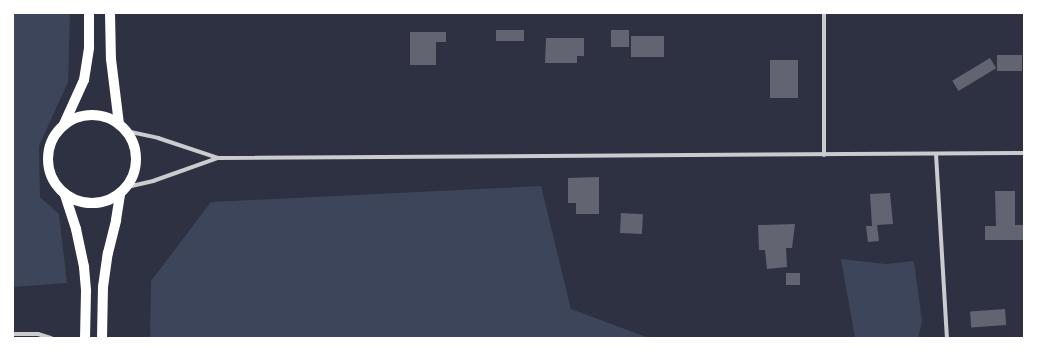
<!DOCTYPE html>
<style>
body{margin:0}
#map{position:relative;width:1037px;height:351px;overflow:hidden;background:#2d3142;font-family:"Archivo Narrow",sans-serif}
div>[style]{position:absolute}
.green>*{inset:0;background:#3c4559}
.building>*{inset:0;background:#626471;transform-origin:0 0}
.minor>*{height:4px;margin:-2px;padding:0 2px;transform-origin:2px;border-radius:2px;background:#caccd0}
.primary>*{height:10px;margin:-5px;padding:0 5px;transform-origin:5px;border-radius:5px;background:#fff}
.primary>.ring{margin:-5px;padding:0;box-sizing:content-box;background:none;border:10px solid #fff;border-radius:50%}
span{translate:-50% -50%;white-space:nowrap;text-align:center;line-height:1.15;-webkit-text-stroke:4px #fff;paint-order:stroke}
.frame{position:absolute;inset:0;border:14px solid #fff;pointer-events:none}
</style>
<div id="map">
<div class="green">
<div style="clip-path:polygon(13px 13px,70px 13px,68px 82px,39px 146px,40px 197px,59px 214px,67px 283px,13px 287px)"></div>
<div style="clip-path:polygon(541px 186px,571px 309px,649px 338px,150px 338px,151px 281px,211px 202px)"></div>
<div style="clip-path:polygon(841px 259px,886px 264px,914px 261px,922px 322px,918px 338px,855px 338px)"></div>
</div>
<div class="building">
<div style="left:496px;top:30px;width:28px;height:11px"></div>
<div style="left:629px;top:30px;width:17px;height:18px;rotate:90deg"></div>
<div style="clip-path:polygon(410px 32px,446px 32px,446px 42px,436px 42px,436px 65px,410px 65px)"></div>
<div style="left:631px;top:36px;width:33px;height:21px"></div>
<div style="clip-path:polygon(546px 38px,584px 38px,584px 56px,577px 56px,577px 63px,545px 63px)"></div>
<div style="left:997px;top:55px;width:25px;height:16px"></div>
<div style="left:990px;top:58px;width:12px;height:44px;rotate:59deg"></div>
<div style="left:770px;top:60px;width:28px;height:38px"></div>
<div style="clip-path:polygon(599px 177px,599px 214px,576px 214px,576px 203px,568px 203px,568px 178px)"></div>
<div style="clip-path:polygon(995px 191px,1015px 191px,1015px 225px,1024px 225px,1024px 240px,985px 240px,985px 226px,996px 226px)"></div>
<div style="clip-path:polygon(890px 193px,893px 224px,877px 225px,879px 241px,868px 242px,866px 226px,872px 226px,870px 194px)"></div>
<div style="left:621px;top:213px;width:22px;height:20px;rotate:3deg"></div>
<div style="clip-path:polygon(795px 224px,792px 248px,786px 248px,787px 267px,767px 269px,765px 250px,759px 250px,758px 225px)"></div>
<div style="left:786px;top:273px;width:14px;height:12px"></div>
<div style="left:1005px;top:309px;width:16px;height:35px;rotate:86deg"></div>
</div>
<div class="minor">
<div style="left:824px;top:13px;width:142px;rotate:90deg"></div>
<div style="left:126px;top:131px;width:33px;rotate:12deg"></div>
<div style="left:158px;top:138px;width:63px;rotate:18.4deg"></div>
<div style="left:218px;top:158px;width:806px;rotate:-0.36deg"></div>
<div style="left:936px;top:154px;width:184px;rotate:86.6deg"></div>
<div style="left:127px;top:187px;width:27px;rotate:-13deg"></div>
<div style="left:153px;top:181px;width:69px;rotate:-19.5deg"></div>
<div style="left:13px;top:334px;width:25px"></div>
<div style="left:38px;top:334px;width:14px;rotate:17deg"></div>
</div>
<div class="primary">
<div style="left:110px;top:13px;width:46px;rotate:88.8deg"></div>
<div style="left:111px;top:59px;width:65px;rotate:83deg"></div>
<div class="ring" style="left:48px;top:115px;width:78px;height:78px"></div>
<div style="left:64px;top:124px;width:48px;rotate:-65.6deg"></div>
<div style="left:84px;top:80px;width:33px;rotate:-81deg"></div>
<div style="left:89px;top:47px;width:34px;rotate:-90deg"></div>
<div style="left:65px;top:195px;width:36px;rotate:72deg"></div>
<div style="left:76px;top:229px;width:39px;rotate:78deg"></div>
<div style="left:84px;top:267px;width:24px;rotate:85deg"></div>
<div style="left:86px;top:291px;width:47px;rotate:91.2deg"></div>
<div style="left:102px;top:338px;width:51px;rotate:-88.9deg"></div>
<div style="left:103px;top:287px;width:34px;rotate:-82deg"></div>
<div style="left:108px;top:253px;width:34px;rotate:-76deg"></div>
<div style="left:116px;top:220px;width:26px;rotate:-81deg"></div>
</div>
<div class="frame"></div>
</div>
